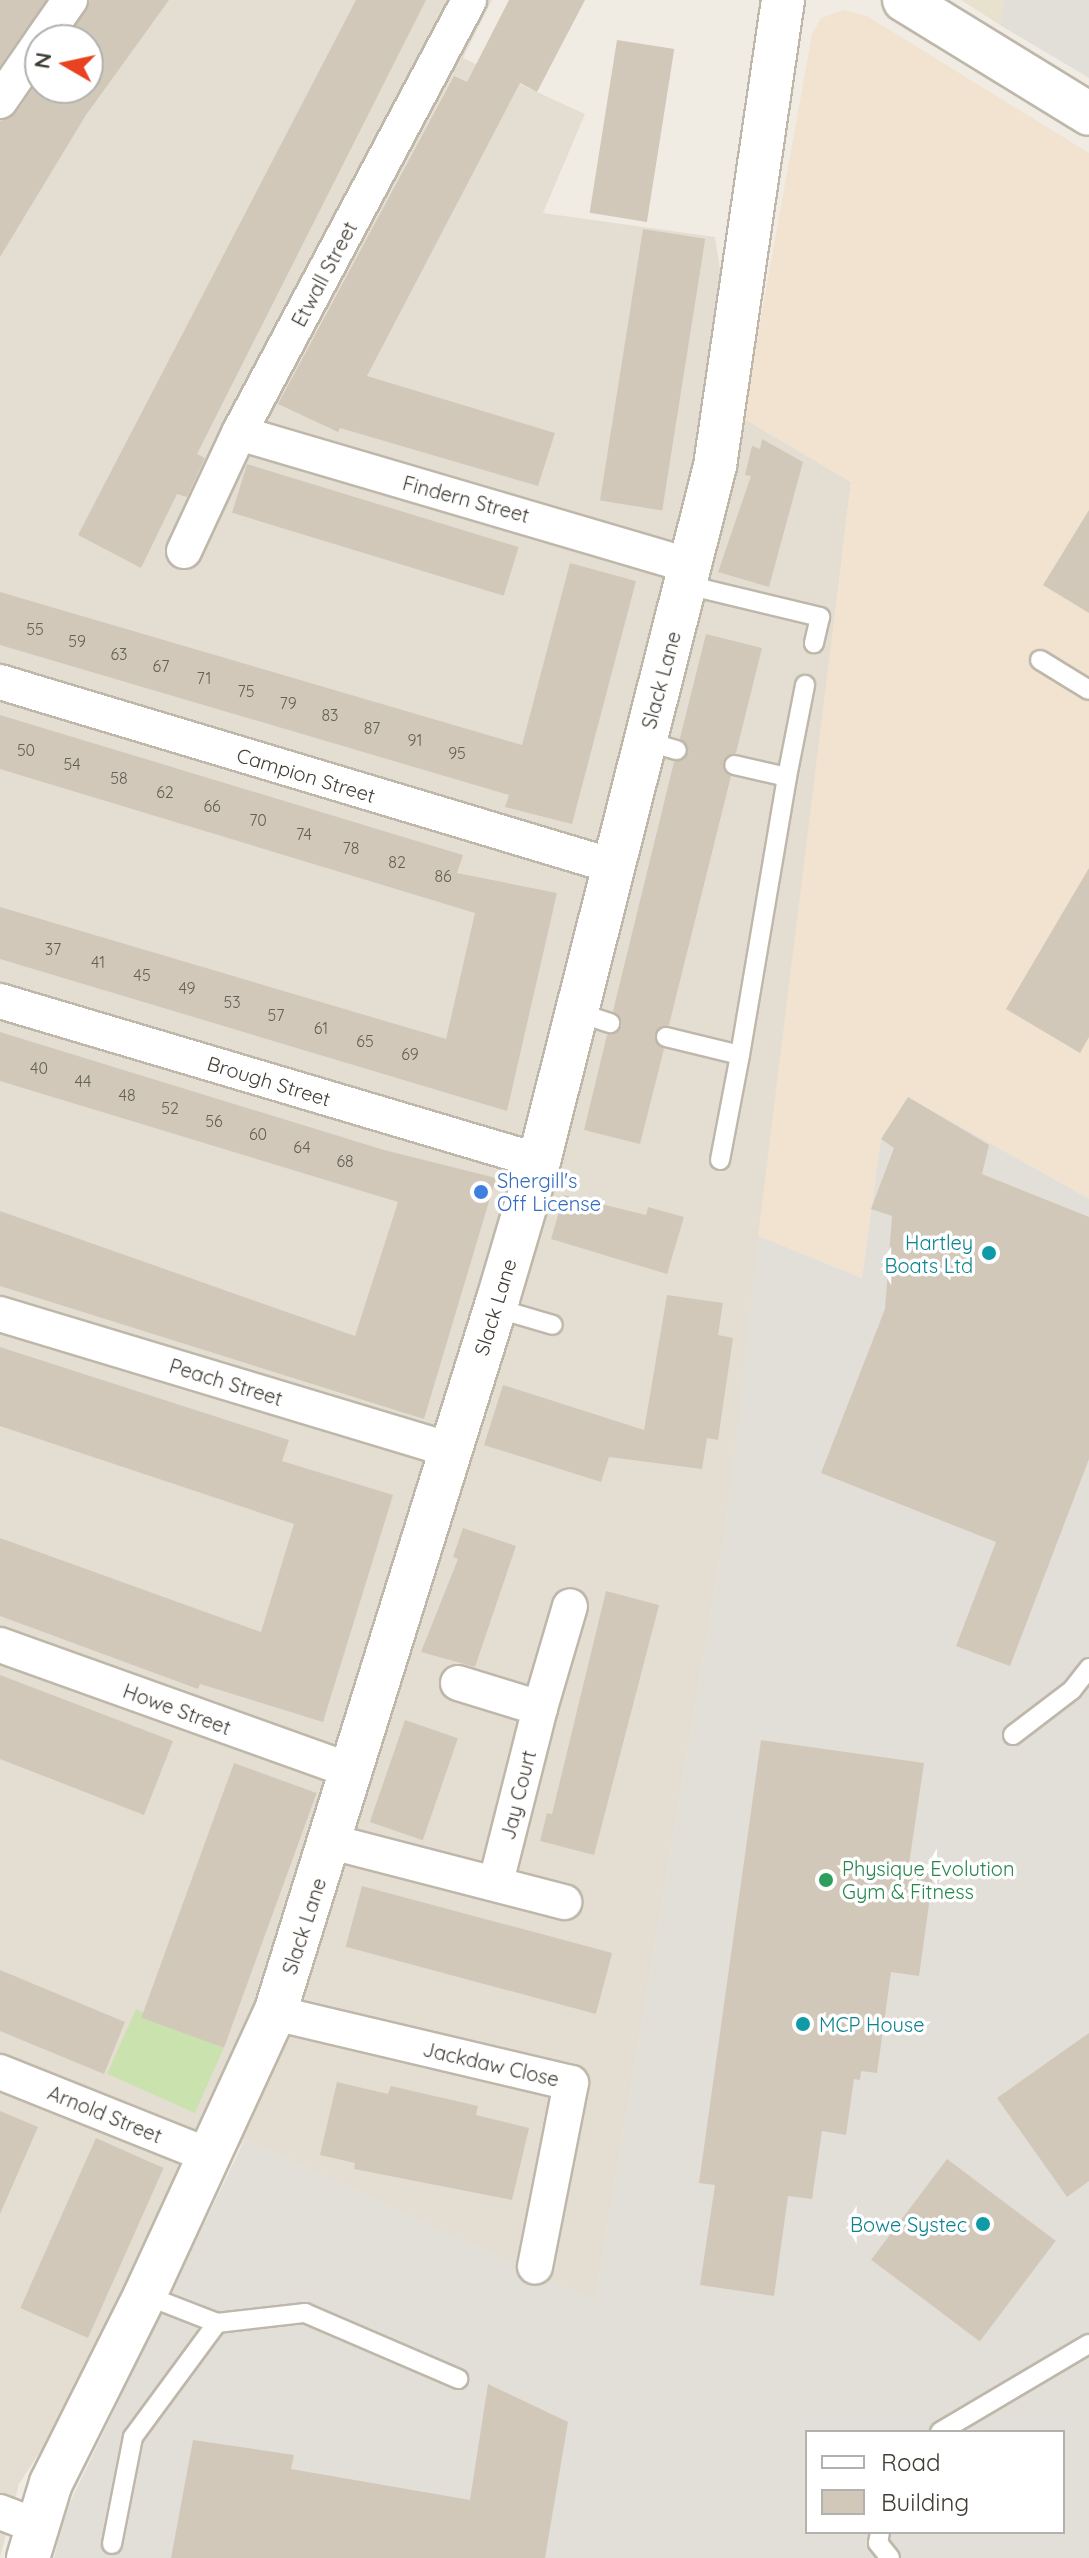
<!DOCTYPE html>
<style>
body{margin:0}
#map{position:relative;width:1089px;height:2558px;overflow:hidden;background:#f0ece3;font-family:Quicksand,sans-serif}
div>[style]{position:absolute}
.residential>*{inset:0;background:#e4ded2}
.commercial>*{inset:0;background:#f1e3cf}
.industrial>*{inset:0;background:#e2ded8}
.education>*{inset:0;background:#e8e1ce}
.green>*{inset:0;background:#cae2ae;transform-origin:0 0}
.building>*{inset:0;background:#d1c8ba;transform-origin:0 0}
.roads{filter:drop-shadow(2px 0 #beb7aa) drop-shadow(-2px 0 #beb7aa) drop-shadow(0 2px #beb7aa) drop-shadow(0 -2px #beb7aa)}
.service>*{height:18px;margin:-9px;padding:0 9px;transform-origin:9px;border-radius:9px;background:#fff}
.minor>*{height:34px;margin:-17px;padding:0 17px;transform-origin:17px;border-radius:17px;background:#fff}
.tertiary>*{height:42px;margin:-21px;padding:0 21px;transform-origin:21px;border-radius:21px;background:#fff}
.dots>*{width:22px;height:22px;translate:-50% -50%;box-sizing:border-box;border:4px solid #fff;border-radius:50%}
span{translate:-50% -50%;white-space:nowrap;text-align:center;line-height:1.15;-webkit-text-stroke:7px #fff;paint-order:stroke}
.number-label{font-size:16px;color:#655f56}
.number-label span{-webkit-text-stroke-width:0}
.street-label{font-size:20px;color:#413c34}
.shop-label{font-size:20px;color:#366cbe}
.left{translate:0 -50%;text-align:left}
.culture-label{font-size:20px;color:#0d838f}
.right{translate:-100% -50%;text-align:right}
.leisure-label{font-size:20px;color:#27864d}
.legend{position:absolute;left:805px;top:2430px;width:260px;height:104px;box-sizing:border-box;background:#fff;border:2px solid #b3b1ae;margin:0;padding:10px 14px;list-style:none;font-size:24px;color:#413c34}
.legend li{display:flex;align-items:center;gap:16px;height:40px}
.legend b{width:40px;border:2px solid #b3b1ae}
.north{position:absolute;left:24px;top:24px;width:80px;height:80px;box-sizing:border-box;background:#fff;border:2px solid #b3b1ae;border-radius:50%;rotate:279deg;font-size:22px;font-weight:700;line-height:32px;text-align:center;color:#413c34}
.north::after{content:'';display:block;margin:auto;width:28px;height:36px;background:#e94221;clip-path:polygon(50% 0,100% 100%,50% 72%,0 100%)}
</style>
<div id="map">
<div class="residential">
<div style="clip-path:polygon(evenodd,0 0,492px 0,463px 58px,585px 114px,543px 213px,715px 237px,743px 418px,851px 482px,727px 1518px,595px 2301px,245px 2139px,19px 2484px,0 2558px,0 0,40px 40px,88px 40px,88px 88px,40px 88px,40px 40px)"></div>
</div>
<div class="commercial">
<div style="clip-path:polygon(844px 10px,867px 16px,1089px 153px,1089px 1199px,908px 1097px,881px 1139px,862px 1278px,758px 1236px,851px 482px,743px 418px,812px 34px,821px 18px)"></div>
</div>
<div class="industrial">
<div style="clip-path:polygon(1004px 0,1089px 0,1089px 78px,1000px 25px)"></div>
<div style="clip-path:polygon(evenodd,908px 1097px,1089px 1199px,1089px 2558px,54px 2558px,63px 2517px,245px 2139px,595px 2300px,727px 1518px,758px 1236px,862px 1278px,881px 1139px,908px 1097px,807px 2432px,1063px 2432px,1063px 2532px,807px 2532px,807px 2432px)"></div>
</div>
<div class="education">
<div style="clip-path:polygon(961px 0,1004px 0,1000px 25px)"></div>
</div>
<div class="green">
<div style="left:136px;top:2009px;width:96px;height:71px;rotate:24deg"></div>
</div>
<div class="building">
<div style="clip-path:polygon(0 0,46px 0,0 66px)"></div>
<div style="clip-path:polygon(90px 0,169px 0,86px 115px,0 257px,0 121px,16px 113px,40px 78px,40px 88px,88px 88px,88px 40px,66px 40px)"></div>
<div style="clip-path:polygon(356px 0,426px 0,197px 454px,205px 458px,187px 497px,177px 494px,141px 568px,78px 535px)"></div>
<div style="clip-path:polygon(509px 0,585px 0,537px 92px,520px 83px,367px 376px,555px 433px,538px 486px,340px 428px,338px 432px,278px 404px,454px 76px,467px 82px)"></div>
<div style="left:617px;top:40px;width:58px;height:175px;rotate:9deg"></div>
<div style="left:643px;top:229px;width:63px;height:275px;rotate:9deg"></div>
<div style="clip-path:polygon(762px 439px,803px 462px,769px 587px,718px 572px,751px 476px,745px 475px,752px 446px,760px 449px)"></div>
<div style="left:247px;top:464px;width:284px;height:51px;rotate:17deg"></div>
<div style="clip-path:polygon(1089px 510px,1089px 613px,1043px 585px)"></div>
<div style="clip-path:polygon(570px 563px,636px 581px,572px 824px,505px 807px,509px 795px,0 645px,0 592px,522px 745px)"></div>
<div style="clip-path:polygon(706px 634px,762px 648px,736px 753px,723px 762px,731px 776px,669px 1025px,655px 1033px,664px 1049px,640px 1144px,584px 1130px,607px 1035px,622px 1026px,613px 1011px,674px 762px,689px 752px,680px 738px)"></div>
<div style="clip-path:polygon(0 715px,463px 855px,457px 873px,557px 893px,507px 1111px,0 959px,0 907px,446px 1039px,475px 913px,0 769px)"></div>
<div style="clip-path:polygon(1089px 868px,1089px 1037px,1080px 1053px,1006px 1009px)"></div>
<div style="clip-path:polygon(0 1032px,384px 1150px,496px 1178px,424px 1419px,0 1286px,0 1211px,355px 1336px,398px 1202px,0 1081px)"></div>
<div style="clip-path:polygon(908px 1097px,989px 1145px,982px 1174px,1089px 1217px,1089px 1459px,1010px 1666px,956px 1646px,996px 1542px,821px 1473px,885px 1309px,892px 1216px,871px 1209px,894px 1148px,881px 1139px)"></div>
<div style="clip-path:polygon(564px 1195px,646px 1215px,648px 1207px,684px 1217px,667px 1274px,551px 1239px)"></div>
<div style="clip-path:polygon(667px 1295px,723px 1303px,718px 1335px,733px 1338px,718px 1440px,707px 1438px,702px 1469px,609px 1457px,601px 1482px,484px 1445px,503px 1385px,644px 1430px)"></div>
<div style="clip-path:polygon(0 1347px,289px 1440px,282px 1461px,393px 1495px,323px 1722px,200px 1684px,198px 1689px,0 1616px,0 1538px,261px 1632px,294px 1524px,0 1426px)"></div>
<div style="clip-path:polygon(463px 1528px,516px 1546px,475px 1667px,421px 1652px,458px 1559px,453px 1557px)"></div>
<div style="clip-path:polygon(606px 1591px,659px 1605px,594px 1855px,540px 1841px,547px 1813px,552px 1814px)"></div>
<div style="clip-path:polygon(0 1675px,173px 1741px,144px 1815px,0 1759px)"></div>
<div style="left:405px;top:1720px;width:56px;height:108px;rotate:19deg"></div>
<div style="clip-path:polygon(761px 1740px,924px 1763px,909px 1864px,934px 1868px,919px 1976px,891px 1972px,877px 2073px,861px 2071px,860px 2080px,854px 2079px,846px 2135px,822px 2131px,812px 2199px,788px 2196px,774px 2296px,700px 2285px,715px 2185px,699px 2183px)"></div>
<div style="left:234px;top:1763px;width:88px;height:271px;rotate:20deg"></div>
<div style="left:362px;top:1886px;width:259px;height:63px;rotate:15deg"></div>
<div style="clip-path:polygon(0 1970px,125px 2022px,104px 2074px,0 2031px)"></div>
<div style="clip-path:polygon(1089px 2033px,1089px 2181px,1067px 2197px,997px 2098px)"></div>
<div style="clip-path:polygon(337px 2082px,388px 2094px,391px 2086px,478px 2106px,476px 2115px,529px 2128px,512px 2200px,354px 2169px,355px 2163px,320px 2155px)"></div>
<div style="clip-path:polygon(0 2111px,38px 2127px,0 2214px)"></div>
<div style="left:96px;top:2138px;width:74px;height:186px;rotate:24deg"></div>
<div style="left:947px;top:2159px;width:136px;height:126px;rotate:37deg"></div>
<div style="clip-path:polygon(488px 2384px,568px 2422px,545px 2558px,171px 2558px,193px 2440px,294px 2455px,291px 2469px,470px 2500px)"></div>
</div>
<div class="roads">
<div class="service">
<div style="left:687px;top:585px;width:137px;rotate:13.5deg"></div>
<div style="left:820px;top:617px;width:27px;rotate:103deg"></div>
<div style="left:1040px;top:660px;width:57px;rotate:31.5deg"></div>
<div style="left:645px;top:741px;width:33px;rotate:16deg"></div>
<div style="left:787px;top:777px;width:94px;rotate:-78.9deg"></div>
<div style="left:576px;top:1012px;width:36px;rotate:18deg"></div>
<div style="left:666px;top:1037px;width:76px;rotate:13.7deg"></div>
<div style="left:740px;top:1055px;width:282px;rotate:-80.4deg"></div>
<div style="left:787px;top:777px;width:54px;rotate:-167.2deg"></div>
<div style="left:720px;top:1160px;width:107px;rotate:-79.2deg"></div>
<div style="left:495px;top:1308px;width:60px;rotate:16.3deg"></div>
<div style="left:1013px;top:1735px;width:74px;rotate:-37.3deg"></div>
<div style="left:1072px;top:1690px;width:28px;rotate:-52deg"></div>
<div style="left:217px;top:2323px;width:89px;rotate:-6.5deg"></div>
<div style="left:305px;top:2313px;width:167px;rotate:23.3deg"></div>
<div style="left:940px;top:2432px;width:173px;rotate:-30.6deg"></div>
<div style="left:880px;top:2532px;width:11px;rotate:100deg"></div>
<div style="left:878px;top:2543px;width:19px;rotate:51deg"></div>
<div style="left:112px;top:2544px;width:109px;rotate:-78.9deg"></div>
<div style="left:133px;top:2437px;width:142px;rotate:-53.6deg"></div>
<div style="left:217px;top:2323px;width:77px;rotate:-158.7deg"></div>
</div>
<div class="minor">
<div style="left:42px;top:40px;width:49px;rotate:-55deg"></div>
<div style="left:0;top:101px;width:70px;rotate:-55.4deg"></div>
<div style="left:239px;top:433px;width:471px;rotate:16.4deg"></div>
<div style="left:184px;top:551px;width:130px;rotate:-65deg"></div>
<div style="left:239px;top:433px;width:490px;rotate:-62deg"></div>
<div style="left:0;top:682px;width:640px;rotate:16.71deg"></div>
<div style="left:0;top:1001px;width:562px;rotate:16.53deg"></div>
<div style="left:0;top:1314px;width:471px;rotate:16.8deg"></div>
<div style="left:0;top:1645px;width:376px;rotate:19.7deg"></div>
<div style="left:458px;top:1683px;width:86px;rotate:17deg"></div>
<div style="left:540px;top:1708px;width:179px;rotate:104.2deg"></div>
<div style="left:540px;top:1708px;width:106px;rotate:-73.6deg"></div>
<div style="left:332px;top:1842px;width:240px;rotate:14.5deg"></div>
<div style="left:275px;top:2013px;width:304px;rotate:13.3deg"></div>
<div style="left:571px;top:2083px;width:187px;rotate:101.1deg"></div>
<div style="left:0;top:2072px;width:226px;rotate:21.8deg"></div>
<div style="left:0;top:2512px;width:36px;rotate:21deg"></div>
</div>
<div class="tertiary">
<div style="left:904px;top:0;width:217px;rotate:31.6deg"></div>
<div style="left:28px;top:2558px;width:78px;rotate:-73deg"></div>
<div style="left:51px;top:2483px;width:210px;rotate:-63.4deg"></div>
<div style="left:145px;top:2295px;width:311px;rotate:-65.3deg"></div>
<div style="left:275px;top:2013px;width:748px;rotate:-72.66deg"></div>
<div style="left:498px;top:1299px;width:144px;rotate:-73.5deg"></div>
<div style="left:539px;top:1161px;width:717px;rotate:-75.79deg"></div>
<div style="left:715px;top:466px;width:471px;rotate:-81.7deg"></div>
</div>
</div>
<div class="dots">
<div style="left:481px;top:1192px;background:#3f7fe0"></div>
<div style="left:989px;top:1253px;background:#0f9aa8"></div>
<div style="left:826px;top:1880px;background:#2e9e5b"></div>
<div style="left:803px;top:2024px;background:#0f9aa8"></div>
<div style="left:983px;top:2224px;background:#0f9aa8"></div>
</div>
<div class="number-label">
<span style="left:35px;top:629px">55</span>
<span style="left:77px;top:641px">59</span>
<span style="left:119px;top:654px">63</span>
<span style="left:161px;top:666px">67</span>
<span style="left:204px;top:678px">71</span>
<span style="left:246px;top:691px">75</span>
<span style="left:288px;top:703px">79</span>
<span style="left:330px;top:715px">83</span>
<span style="left:372px;top:728px">87</span>
<span style="left:415px;top:740px">91</span>
<span style="left:26px;top:750px">50</span>
<span style="left:457px;top:753px">95</span>
<span style="left:72px;top:764px">54</span>
<span style="left:119px;top:778px">58</span>
<span style="left:165px;top:792px">62</span>
<span style="left:212px;top:806px">66</span>
<span style="left:258px;top:820px">70</span>
<span style="left:304px;top:834px">74</span>
<span style="left:351px;top:848px">78</span>
<span style="left:397px;top:862px">82</span>
<span style="left:443px;top:876px">86</span>
<span style="left:53px;top:949px">37</span>
<span style="left:98px;top:962px">41</span>
<span style="left:142px;top:975px">45</span>
<span style="left:187px;top:988px">49</span>
<span style="left:232px;top:1002px">53</span>
<span style="left:276px;top:1015px">57</span>
<span style="left:321px;top:1028px">61</span>
<span style="left:365px;top:1041px">65</span>
<span style="left:410px;top:1054px">69</span>
<span style="left:39px;top:1068px">40</span>
<span style="left:83px;top:1081px">44</span>
<span style="left:127px;top:1095px">48</span>
<span style="left:170px;top:1108px">52</span>
<span style="left:214px;top:1121px">56</span>
<span style="left:258px;top:1134px">60</span>
<span style="left:302px;top:1147px">64</span>
<span style="left:345px;top:1161px">68</span>
</div>
<div class="street-label">
<span style="left:324px;top:274px;rotate:-62deg">Etwall Street</span>
<span style="left:466px;top:499px;rotate:15deg">Findern Street</span>
<span style="left:661px;top:680px;rotate:-75deg">Slack Lane</span>
<span style="left:306px;top:775px;rotate:17deg">Campion Street</span>
<span style="left:269px;top:1081px;rotate:17deg">Brough Street</span>
<span style="left:495px;top:1307px;rotate:-73deg">Slack Lane</span>
<span style="left:226px;top:1382px;rotate:17deg">Peach Street</span>
<span style="left:177px;top:1709px;rotate:20deg">Howe Street</span>
<span style="left:518px;top:1795px;rotate:-76deg">Jay Court</span>
<span style="left:304px;top:1926px;rotate:-72deg">Slack Lane</span>
<span style="left:491px;top:2064px;rotate:13deg">Jackdaw Close</span>
<span style="left:105px;top:2114px;rotate:22deg">Arnold Street</span>
</div>
<div class="shop-label">
<span class="left" style="left:497px;top:1192px">Shergill's<br>Off License</span>
</div>
<div class="culture-label">
<span class="right" style="left:973px;top:1254px">Hartley<br>Boats Ltd</span>
<span class="left" style="left:819px;top:2024px">MCP House</span>
<span class="right" style="left:967px;top:2224px">Bowe Systec</span>
</div>
<div class="leisure-label">
<span class="left" style="left:842px;top:1880px">Physique Evolution<br>Gym &amp; Fitness</span>
</div>
<ul class="legend">
<li><b style="height:10px;background:#fff"></b>Road</li>
<li><b style="height:22px;background:#d1c8ba"></b>Building</li>
</ul>
<div class="north">N</div>
</div>
